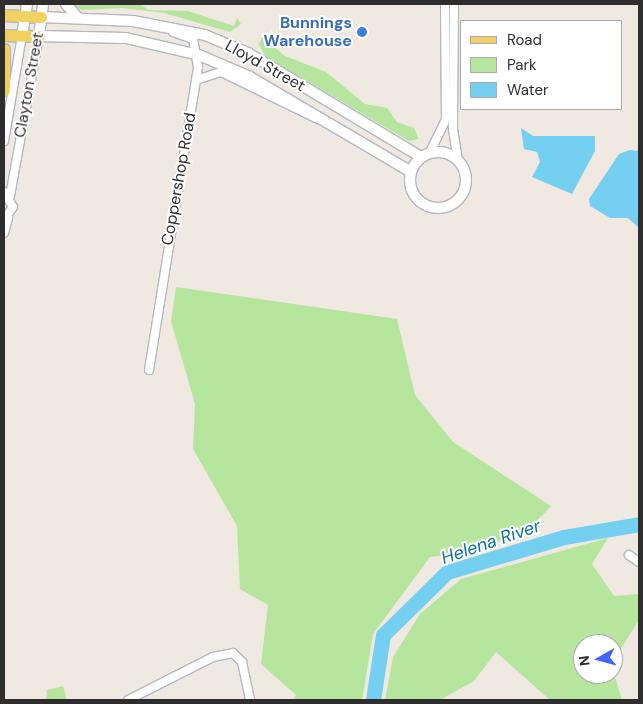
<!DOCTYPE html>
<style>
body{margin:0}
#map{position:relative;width:643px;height:704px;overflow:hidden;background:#efe9e1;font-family:"DM Sans",sans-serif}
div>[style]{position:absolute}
.green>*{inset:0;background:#b6e59e}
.water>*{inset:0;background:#75cff0}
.river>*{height:15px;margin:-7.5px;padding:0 7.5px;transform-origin:7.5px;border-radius:7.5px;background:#75cff0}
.roads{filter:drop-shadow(1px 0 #b4b7c1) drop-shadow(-1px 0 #b4b7c1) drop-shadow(0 1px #b4b7c1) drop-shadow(0 -1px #b4b7c1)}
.minor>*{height:8px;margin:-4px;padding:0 4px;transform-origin:4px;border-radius:4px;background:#fff}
.secondary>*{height:10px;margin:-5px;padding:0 5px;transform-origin:5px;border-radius:5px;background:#fff}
.secondary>.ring{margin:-5px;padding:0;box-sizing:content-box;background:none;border:10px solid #fff;border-radius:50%}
.primary>*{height:11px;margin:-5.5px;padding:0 5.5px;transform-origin:5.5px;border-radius:5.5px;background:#f2d163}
.dots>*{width:14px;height:14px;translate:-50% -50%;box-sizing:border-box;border:2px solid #fff;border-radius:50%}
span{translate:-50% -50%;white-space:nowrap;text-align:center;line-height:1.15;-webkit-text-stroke:4px #fff;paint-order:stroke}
.shop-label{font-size:16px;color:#366cbe;font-weight:700}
.right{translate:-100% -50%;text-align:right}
.street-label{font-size:16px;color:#2e2e2e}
.water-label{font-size:18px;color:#0d6fa3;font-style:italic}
.frame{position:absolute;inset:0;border:5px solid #2e2e2e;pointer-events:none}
.legend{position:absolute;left:460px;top:20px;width:162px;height:90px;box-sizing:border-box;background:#fff;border:1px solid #ababab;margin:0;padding:6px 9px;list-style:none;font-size:15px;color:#2e2e2e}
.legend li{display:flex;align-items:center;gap:10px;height:25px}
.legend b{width:25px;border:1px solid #ababab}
.north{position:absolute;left:573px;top:634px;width:50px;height:50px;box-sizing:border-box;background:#fff;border:1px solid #ababab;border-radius:50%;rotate:263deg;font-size:14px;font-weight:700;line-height:20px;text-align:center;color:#2e2e2e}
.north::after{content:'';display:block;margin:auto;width:18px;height:22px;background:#4264fb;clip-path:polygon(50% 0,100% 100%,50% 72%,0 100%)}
</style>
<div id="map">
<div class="green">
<div style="clip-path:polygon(70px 4px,139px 4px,149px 10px,188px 11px,234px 26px,237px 18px,241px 24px,230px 32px,164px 13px,122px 8px,82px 10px)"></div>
<div style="clip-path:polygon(262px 37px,285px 56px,326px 72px,365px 104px,387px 108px,397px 122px,414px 128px,419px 139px,409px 141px,265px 56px,259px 44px)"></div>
<div style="clip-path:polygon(176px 287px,397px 319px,415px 395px,453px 442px,551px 506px,531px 527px,473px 553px,430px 557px,373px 634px,362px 700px,293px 700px,296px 695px,261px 664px,268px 605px,240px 589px,237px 526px,193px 449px,195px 404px,171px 321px)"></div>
<div style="clip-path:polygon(608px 538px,592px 564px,614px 596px,639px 594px,639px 620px,613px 661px,613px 644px,583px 644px,583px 674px,613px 674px,613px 670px,622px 700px,550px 700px,496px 652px,474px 681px,440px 700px,385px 700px,393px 657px,420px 614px,461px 579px)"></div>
<div style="clip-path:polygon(63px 686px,67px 700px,46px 700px,47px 690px)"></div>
</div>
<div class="water">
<div style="clip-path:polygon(521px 128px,533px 136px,595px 136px,595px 151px,572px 194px,532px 177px,540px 162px,537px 152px,524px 149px)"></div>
<div style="clip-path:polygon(630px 150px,639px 151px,639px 228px,628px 218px,610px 218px,590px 206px,589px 199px,619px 154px)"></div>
</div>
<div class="river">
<div style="left:373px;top:700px;width:66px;rotate:-81.3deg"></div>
<div style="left:383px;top:635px;width:90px;rotate:-44.5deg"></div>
<div style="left:447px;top:572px;width:122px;rotate:-16.7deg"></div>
<div style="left:564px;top:537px;width:76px;rotate:-9.8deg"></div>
</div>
<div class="roads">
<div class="minor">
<div style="left:454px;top:4px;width:125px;rotate:90.5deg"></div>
<div style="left:453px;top:129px;width:31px;rotate:81deg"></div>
<div style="left:196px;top:80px;width:26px;rotate:-18deg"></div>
<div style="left:221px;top:72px;width:108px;rotate:25.9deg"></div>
<div style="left:4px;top:141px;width:107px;rotate:-80.3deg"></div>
<div style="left:430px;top:152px;width:37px;rotate:-64deg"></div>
<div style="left:446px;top:119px;width:115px;rotate:-90.5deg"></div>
<div style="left:4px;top:192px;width:17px;rotate:59deg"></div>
<div style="left:13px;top:207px;width:16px;rotate:125deg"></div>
<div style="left:10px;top:196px;width:163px;rotate:-79.7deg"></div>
<div style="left:4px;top:233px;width:16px;rotate:-75deg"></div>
<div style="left:149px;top:370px;width:307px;rotate:-80.8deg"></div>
<div style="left:198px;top:67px;width:28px;rotate:-100deg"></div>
<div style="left:193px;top:39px;width:21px;rotate:-161deg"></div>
<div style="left:629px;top:555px;width:12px;rotate:35deg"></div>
<div style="left:128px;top:700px;width:95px;rotate:-26.8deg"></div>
<div style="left:213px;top:657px;width:20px;rotate:-11deg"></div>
<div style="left:233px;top:653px;width:13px;rotate:45deg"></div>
<div style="left:242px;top:662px;width:39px;rotate:78deg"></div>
</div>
<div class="secondary">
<div style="left:43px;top:4px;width:32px;rotate:97deg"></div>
<div style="left:39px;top:36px;width:87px;rotate:1.3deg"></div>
<div style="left:126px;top:38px;width:75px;rotate:13.1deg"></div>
<div style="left:199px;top:55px;width:56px;rotate:23.3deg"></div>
<div style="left:250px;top:77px;width:187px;rotate:30.5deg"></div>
<div style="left:66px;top:4px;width:17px;rotate:50deg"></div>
<div style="left:41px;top:17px;width:92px;rotate:2.5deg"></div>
<div style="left:133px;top:21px;width:73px;rotate:11deg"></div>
<div style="left:205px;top:35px;width:47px;rotate:22.7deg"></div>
<div style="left:248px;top:53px;width:202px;rotate:31deg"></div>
<div style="left:22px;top:36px;width:32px;rotate:-81deg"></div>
<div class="ring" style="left:410px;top:152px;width:46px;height:46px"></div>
</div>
<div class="primary">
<div style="left:4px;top:15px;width:37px;rotate:3deg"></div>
<div style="left:4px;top:35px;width:35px;rotate:2deg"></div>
<div style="left:4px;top:49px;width:41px;rotate:90deg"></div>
</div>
</div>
<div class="dots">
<div style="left:362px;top:32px;background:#3f7fe0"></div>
</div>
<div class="shop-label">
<span class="right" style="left:352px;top:32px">Bunnings<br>Warehouse</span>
</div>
<div class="street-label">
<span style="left:265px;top:66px;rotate:29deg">Lloyd Street</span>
<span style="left:29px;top:85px;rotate:-80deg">Clayton Street</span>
<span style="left:179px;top:179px;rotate:-80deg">Coppershop Road</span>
</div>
<div class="water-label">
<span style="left:491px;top:542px;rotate:-19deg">Helena River</span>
</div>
<div class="frame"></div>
<ul class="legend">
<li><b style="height:6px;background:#f2d163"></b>Road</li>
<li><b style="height:14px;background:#b6e59e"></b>Park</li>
<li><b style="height:14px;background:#75cff0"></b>Water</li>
</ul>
<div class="north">N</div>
</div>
